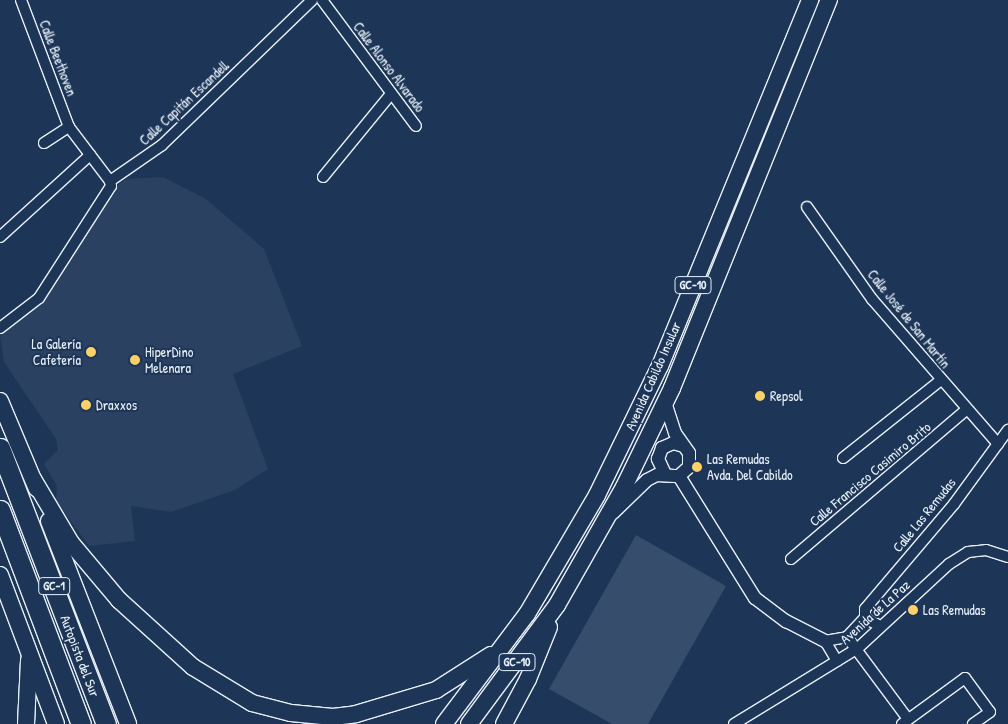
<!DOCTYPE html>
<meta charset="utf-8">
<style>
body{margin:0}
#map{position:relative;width:1008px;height:724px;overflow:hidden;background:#1d3557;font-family:"Patrick Hand",sans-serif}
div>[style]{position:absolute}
.built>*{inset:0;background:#2a4162}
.green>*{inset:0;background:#374d6c}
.roads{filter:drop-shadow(1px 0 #e8f1f8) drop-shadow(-1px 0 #e8f1f8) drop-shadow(0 1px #e8f1f8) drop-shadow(0 -1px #e8f1f8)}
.minor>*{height:10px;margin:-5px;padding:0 5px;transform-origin:5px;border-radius:5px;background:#1d3557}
.tertiary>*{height:12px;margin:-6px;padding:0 6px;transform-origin:6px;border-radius:6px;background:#1d3557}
.primary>*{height:16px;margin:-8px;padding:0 8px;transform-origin:8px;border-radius:8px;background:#1d3557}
.motorway>*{height:19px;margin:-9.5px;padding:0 9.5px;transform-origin:9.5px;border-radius:9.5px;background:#1d3557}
.dots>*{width:14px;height:14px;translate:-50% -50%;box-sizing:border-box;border:2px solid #1d3557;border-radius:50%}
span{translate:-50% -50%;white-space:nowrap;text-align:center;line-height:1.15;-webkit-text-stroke:4px #1d3557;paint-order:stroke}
.shield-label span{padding:1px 4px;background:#1d3557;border:1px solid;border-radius:4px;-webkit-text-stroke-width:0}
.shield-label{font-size:12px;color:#e8f1f8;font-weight:700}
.street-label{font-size:14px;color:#e8f1f8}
.poi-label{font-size:14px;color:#e8f1f8}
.right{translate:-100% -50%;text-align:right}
.left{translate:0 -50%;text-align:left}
</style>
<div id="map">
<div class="built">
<div style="clip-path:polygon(163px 177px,206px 199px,264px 249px,302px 346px,233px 374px,268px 469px,235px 490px,171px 512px,131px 506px,135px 541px,89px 546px,56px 501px,57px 486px,44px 464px,58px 450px,56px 439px,4px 362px,0 335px,42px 298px,118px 185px,126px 179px)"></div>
</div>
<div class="green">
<div style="clip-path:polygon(636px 535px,726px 586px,648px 724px,612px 724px,549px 689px)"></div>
</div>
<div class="roads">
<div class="minor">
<div style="left:21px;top:0;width:136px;rotate:69.3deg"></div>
<div style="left:69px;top:127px;width:68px;rotate:52.8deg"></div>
<div style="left:322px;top:0;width:157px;rotate:53.3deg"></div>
<div style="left:44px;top:143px;width:30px;rotate:-33deg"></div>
<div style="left:323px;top:177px;width:106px;rotate:-50.7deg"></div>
<div style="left:807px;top:207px;width:113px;rotate:54.8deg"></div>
<div style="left:872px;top:299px;width:192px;rotate:49deg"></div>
<div style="left:0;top:237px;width:122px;rotate:-42.3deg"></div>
<div style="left:0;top:328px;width:49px;rotate:-37.6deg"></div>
<div style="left:39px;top:298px;width:133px;rotate:-57.3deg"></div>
<div style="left:111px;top:186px;width:5px;rotate:-101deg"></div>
<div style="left:110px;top:181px;width:63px;rotate:-34.7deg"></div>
<div style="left:162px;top:145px;width:209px;rotate:-44deg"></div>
<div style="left:843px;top:458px;width:125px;rotate:-38.5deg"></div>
<div style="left:791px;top:559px;width:230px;rotate:-40.4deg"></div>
<div style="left:880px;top:626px;width:17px;rotate:-152deg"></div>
<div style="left:865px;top:618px;width:9px;rotate:-90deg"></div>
<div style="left:865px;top:609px;width:138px;rotate:-49.7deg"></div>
<div style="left:954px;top:504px;width:92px;rotate:-53.9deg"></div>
<div style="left:847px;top:637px;width:102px;rotate:53.4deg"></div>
<div style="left:837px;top:661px;width:23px;rotate:-121deg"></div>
<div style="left:825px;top:641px;width:22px;rotate:-10deg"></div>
<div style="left:847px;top:637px;width:26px;rotate:-47deg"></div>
<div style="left:734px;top:724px;width:145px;rotate:-31.5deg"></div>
<div style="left:858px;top:648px;width:124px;rotate:-42.7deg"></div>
<div style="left:949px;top:564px;width:22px;rotate:-32deg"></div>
<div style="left:968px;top:552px;width:18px;rotate:-6deg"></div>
<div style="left:986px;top:550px;width:23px;rotate:18deg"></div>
<div style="left:902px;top:724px;width:78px;rotate:-36.1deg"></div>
<div style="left:965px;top:678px;width:42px;rotate:53.7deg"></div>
<div style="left:990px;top:712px;width:21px;rotate:145deg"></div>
</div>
<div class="tertiary">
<div style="left:665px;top:474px;width:17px;rotate:-115deg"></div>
<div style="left:658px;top:459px;width:12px;rotate:-70deg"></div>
<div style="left:662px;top:448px;width:12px;rotate:-24deg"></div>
<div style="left:673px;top:443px;width:11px;rotate:15deg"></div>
<div style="left:679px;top:476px;width:144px;rotate:58.1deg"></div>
<div style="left:755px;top:598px;width:39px;rotate:37deg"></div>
<div style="left:786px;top:621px;width:44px;rotate:27.1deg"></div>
<div style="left:613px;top:513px;width:47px;rotate:-44.1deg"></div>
<div style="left:647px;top:480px;width:11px;rotate:-27deg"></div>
<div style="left:657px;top:475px;width:22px;rotate:3deg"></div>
<div style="left:679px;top:476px;width:13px;rotate:-42deg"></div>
<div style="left:689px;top:467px;width:14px;rotate:-90deg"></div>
<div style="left:689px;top:453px;width:24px;rotate:-125deg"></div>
<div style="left:675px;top:433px;width:33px;rotate:-108deg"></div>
</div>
<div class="primary">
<div style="left:0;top:401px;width:95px;rotate:67.2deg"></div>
<div style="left:33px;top:479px;width:74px;rotate:59.3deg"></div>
<div style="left:71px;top:543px;width:75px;rotate:49.9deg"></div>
<div style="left:119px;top:600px;width:100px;rotate:42.2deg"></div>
<div style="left:193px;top:667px;width:69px;rotate:31.4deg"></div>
<div style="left:252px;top:703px;width:40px;rotate:14.4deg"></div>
<div style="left:291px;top:713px;width:42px;rotate:5.4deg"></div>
<div style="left:333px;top:717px;width:23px;rotate:-7deg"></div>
<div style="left:356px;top:714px;width:84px;rotate:-16.7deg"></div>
<div style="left:436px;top:690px;width:65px;rotate:-32.5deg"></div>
<div style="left:49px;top:521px;width:218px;rotate:68.7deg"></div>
<div style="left:0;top:575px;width:159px;rotate:69.4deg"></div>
<div style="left:26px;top:724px;width:64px;rotate:-87.3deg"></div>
<div style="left:444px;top:724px;width:138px;rotate:-53deg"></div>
<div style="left:527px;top:614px;width:138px;rotate:-59.5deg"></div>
<div style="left:597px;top:495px;width:144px;rotate:-64deg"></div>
<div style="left:660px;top:366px;width:396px;rotate:-67.7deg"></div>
<div style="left:469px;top:724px;width:148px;rotate:-53.5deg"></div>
<div style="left:557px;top:605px;width:136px;rotate:-60.4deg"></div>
<div style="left:624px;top:487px;width:110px;rotate:-64.1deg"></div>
<div style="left:672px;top:388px;width:419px;rotate:-68deg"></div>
<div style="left:504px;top:724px;width:51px;rotate:-61.9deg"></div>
<div style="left:528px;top:679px;width:56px;rotate:-68deg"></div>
</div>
<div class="motorway">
<div style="left:0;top:448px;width:296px;rotate:69deg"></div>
<div style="left:0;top:510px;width:229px;rotate:69.3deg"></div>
</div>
</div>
<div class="dots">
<div style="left:91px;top:352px;background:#ffd166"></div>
<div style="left:135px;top:360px;background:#ffd166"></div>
<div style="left:760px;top:396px;background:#ffd166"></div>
<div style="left:86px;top:405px;background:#ffd166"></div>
<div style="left:697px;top:467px;background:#ffd166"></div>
<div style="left:913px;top:610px;background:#ffd166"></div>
</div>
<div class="shield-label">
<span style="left:693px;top:285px">GC-10</span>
<span style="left:54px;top:586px">GC-1</span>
<span style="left:517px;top:662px">GC-10</span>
</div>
<div class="street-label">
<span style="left:58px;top:58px;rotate:69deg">Calle Beethoven</span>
<span style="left:389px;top:67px;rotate:53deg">Calle Alonso Alvarado</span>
<span style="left:184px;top:103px;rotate:-43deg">Calle Capitán Escandell</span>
<span style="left:909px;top:319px;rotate:51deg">Calle José de San Martín</span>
<span style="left:653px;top:376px;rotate:-66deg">Avenida Cabildo Insular</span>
<span style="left:870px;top:474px;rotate:-40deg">Calle Francisco Casimiro Brito</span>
<span style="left:924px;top:515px;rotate:-51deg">Calle Las Remudas</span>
<span style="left:875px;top:612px;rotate:-42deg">Avenida de La Paz</span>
<span style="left:80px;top:656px;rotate:69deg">Autopista del Sur</span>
</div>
<div class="poi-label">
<span class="right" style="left:81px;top:352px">La Galería<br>Cafetería</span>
<span class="left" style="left:145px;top:360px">HiperDino<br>Melenara</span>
<span class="left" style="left:770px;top:396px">Repsol</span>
<span class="left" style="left:96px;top:405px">Draxxos</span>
<span class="left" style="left:707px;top:467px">Las Remudas<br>Avda. Del Cabildo</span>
<span class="left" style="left:923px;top:610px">Las Remudas</span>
</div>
</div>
